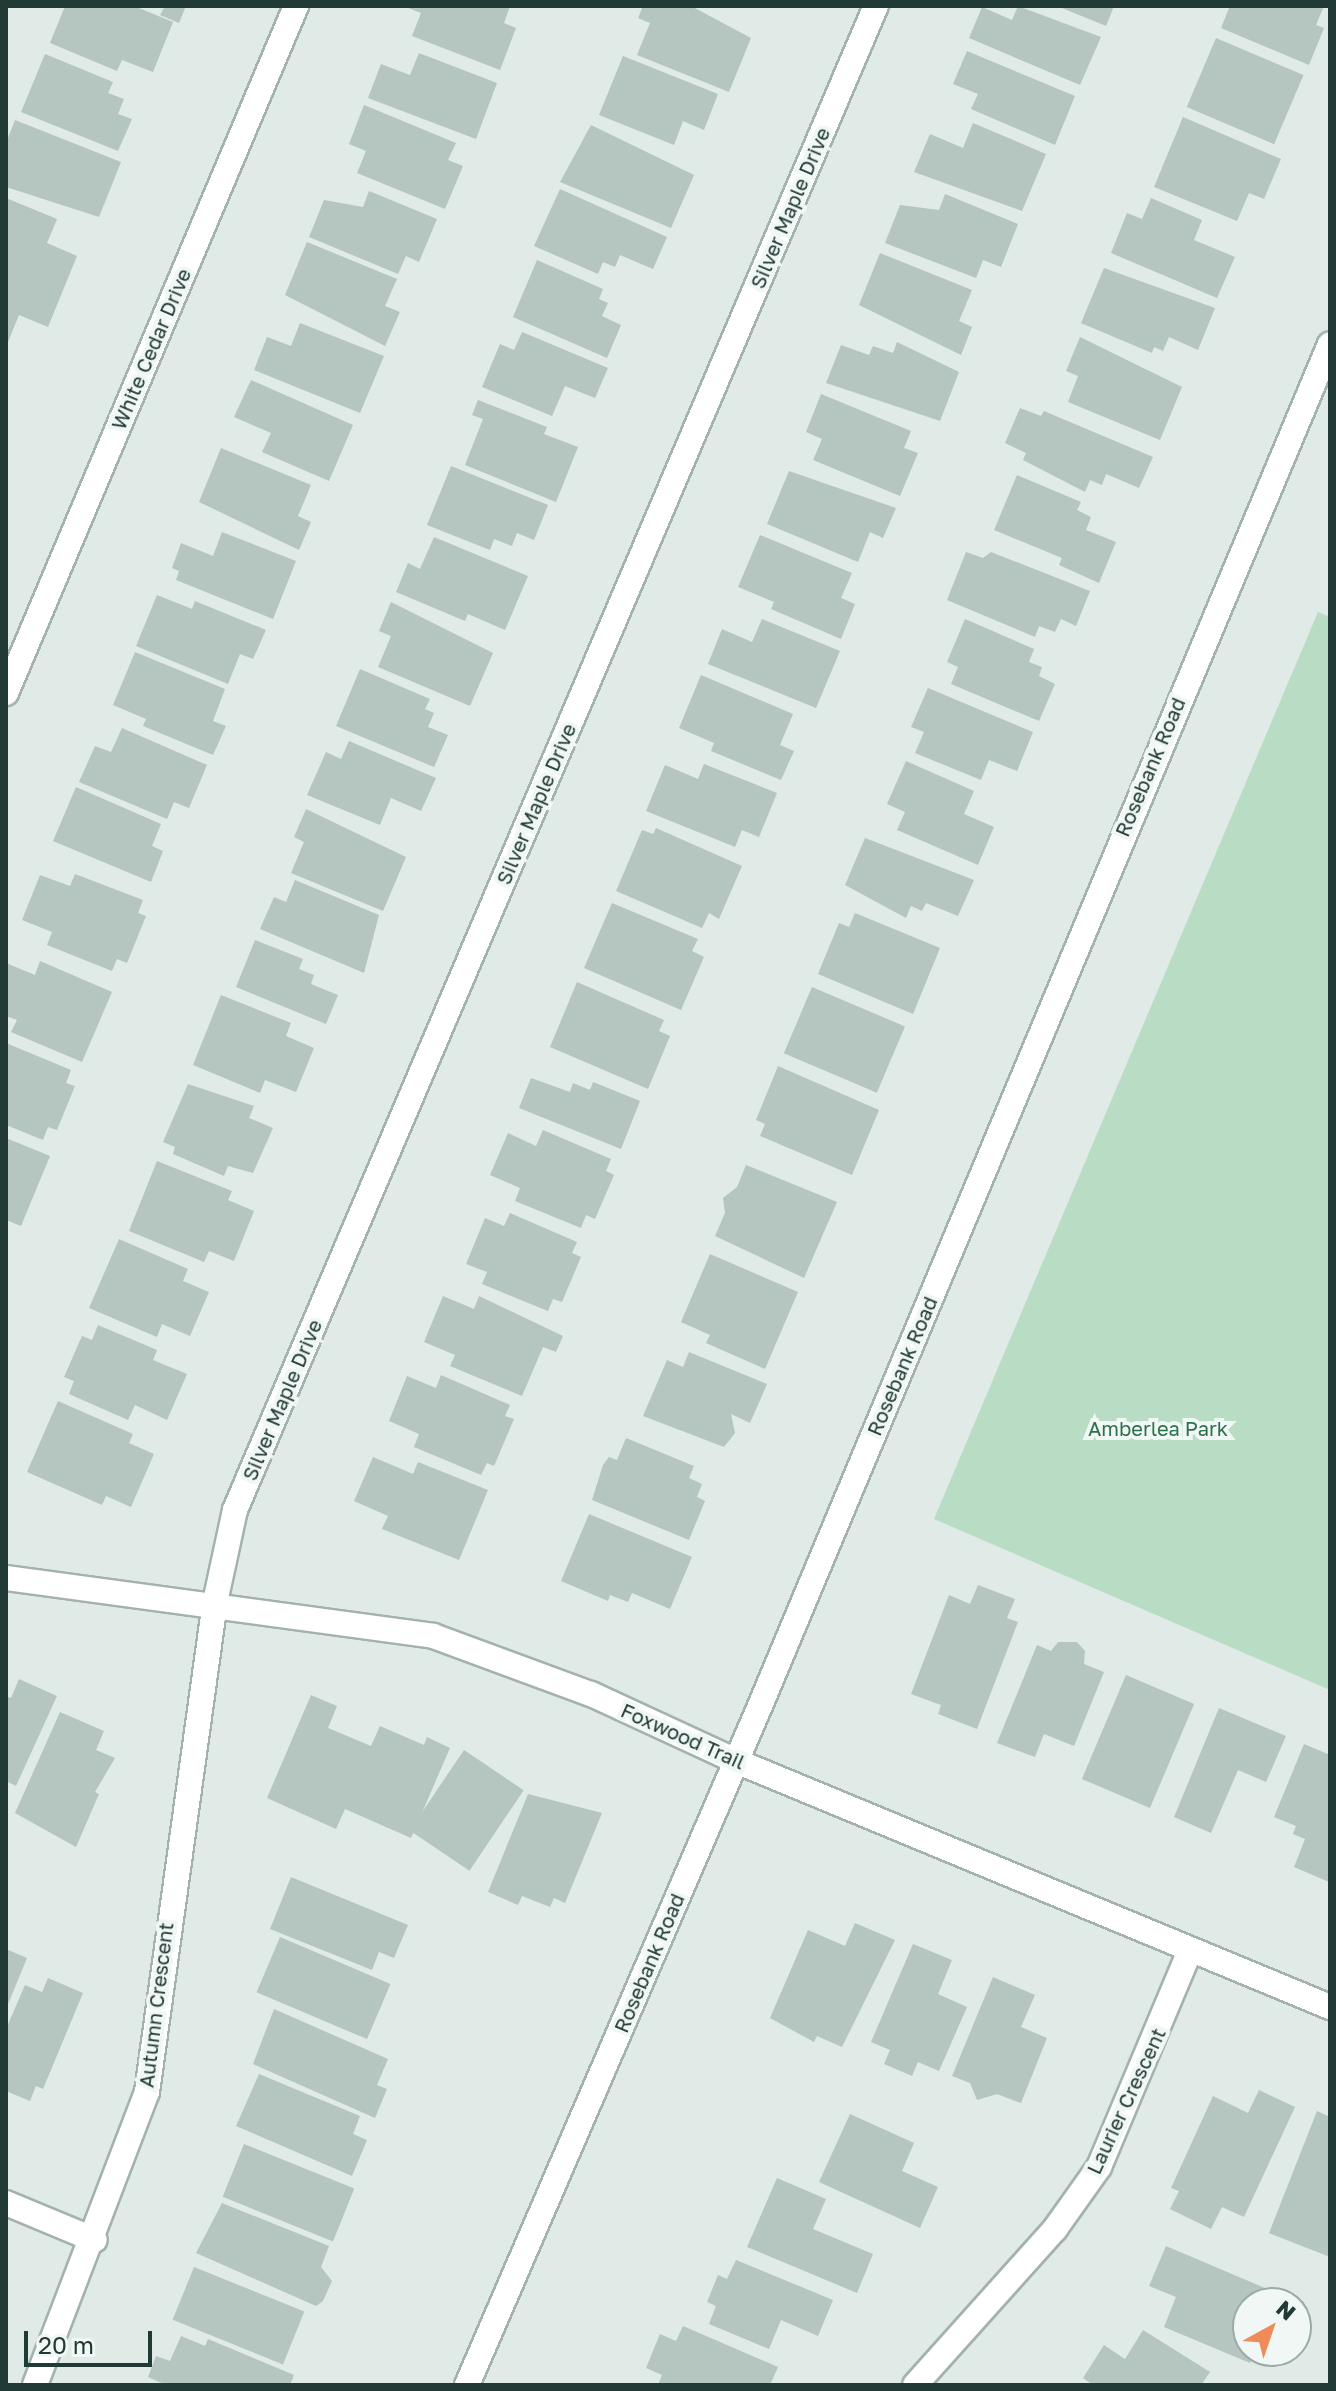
<!DOCTYPE html>
<style>
body{margin:0}
#map{position:relative;width:1336px;height:2391px;overflow:hidden;background:#e0eae7;font-family:"Golos Text",sans-serif}
div>[style]{position:absolute}
.green>*{inset:0;background:#b9dcc5}
.building>*{inset:0;background:#b5c5c0;transform-origin:0 0}
.roads{filter:drop-shadow(2px 0 #a3b2ae) drop-shadow(-2px 0 #a3b2ae) drop-shadow(0 2px #a3b2ae) drop-shadow(0 -2px #a3b2ae)}
.minor>*{height:24px;margin:-12px;padding:0 12px;transform-origin:12px;border-radius:12px;background:#fff}
span{translate:-50% -50%;white-space:nowrap;text-align:center;line-height:1.15;-webkit-text-stroke:8px #f0f7f4;paint-order:stroke}
.street-label{font-size:20px;color:#213a36}
.park-label{font-size:20px;color:#2c704d}
.frame{position:absolute;inset:0;border:8px solid #213a36;pointer-events:none}
.north{position:absolute;left:1232px;top:2287px;width:80px;height:80px;box-sizing:border-box;background:#f0f7f4;border:2px solid #9daba8;border-radius:50%;rotate:40deg;font-size:22px;font-weight:700;line-height:32px;text-align:center;color:#213a36}
.north::after{content:'';display:block;margin:auto;width:28px;height:36px;background:#ef8b59;clip-path:polygon(50% 0,100% 100%,50% 72%,0 100%)}
.scale{position:absolute;left:24px;top:2331px;width:128px;height:36px;box-sizing:border-box;border:4px solid #213a36;border-top:0;padding-left:10px;font-size:24px;line-height:28px;white-space:nowrap;color:#213a36;-webkit-text-stroke:6px #f0f7f4;paint-order:stroke}
</style>
<div id="map">
<div class="green">
<div style="clip-path:polygon(1318px 612px,1330px 617px,1330px 1690px,934px 1519px)"></div>
</div>
<div class="building">
<div style="clip-path:polygon(65px 6px,134px 6px,173px 22px,153px 72px,122px 60px,117px 71px,50px 43px)"></div>
<div style="clip-path:polygon(165px 6px,186px 6px,179px 23px,160px 15px)"></div>
<div style="clip-path:polygon(403px 6px,510px 6px,504px 23px,516px 28px,500px 70px,412px 36px,421px 13px)"></div>
<div style="clip-path:polygon(643px 6px,691px 6px,751px 38px,729px 92px,637px 55px,650px 23px,638px 18px)"></div>
<div style="clip-path:polygon(1018px 6px,1101px 37px,1080px 85px,969px 38px,982px 7px,1012px 20px)"></div>
<div style="clip-path:polygon(1057px 6px,1114px 6px,1106px 26px)"></div>
<div style="clip-path:polygon(1230px 6px,1324px 6px,1316px 25px,1324px 28px,1309px 65px,1221px 28px)"></div>
<div style="left:1216px;top:38px;width:95px;height:75px;rotate:23deg"></div>
<div style="clip-path:polygon(967px 51px,1075px 96px,1055px 145px,971px 109px,978px 94px,953px 84px)"></div>
<div style="clip-path:polygon(419px 53px,497px 83px,476px 139px,368px 98px,381px 64px,410px 75px)"></div>
<div style="clip-path:polygon(45px 54px,113px 82px,108px 93px,124px 99px,118px 114px,132px 119px,118px 151px,21px 112px)"></div>
<div style="clip-path:polygon(623px 56px,718px 94px,704px 130px,683px 121px,674px 145px,599px 115px)"></div>
<div style="clip-path:polygon(364px 105px,456px 143px,448px 160px,463px 166px,445px 209px,357px 173px,366px 151px,349px 144px)"></div>
<div style="clip-path:polygon(1183px 117px,1281px 159px,1264px 199px,1249px 193px,1237px 221px,1154px 187px)"></div>
<div style="clip-path:polygon(15px 120px,121px 162px,99px 217px,6px 187px,6px 143px)"></div>
<div style="clip-path:polygon(973px 123px,1046px 154px,1022px 211px,914px 172px,930px 134px,963px 148px)"></div>
<div style="clip-path:polygon(591px 125px,694px 175px,671px 228px,560px 182px)"></div>
<div style="clip-path:polygon(560px 189px,667px 237px,653px 269px,620px 255px,615px 267px,603px 262px,598px 274px,534px 246px)"></div>
<div style="clip-path:polygon(369px 191px,437px 219px,419px 262px,406px 256px,398px 274px,309px 237px,324px 200px,363px 207px)"></div>
<div style="clip-path:polygon(945px 194px,1018px 224px,1001px 267px,983px 260px,976px 278px,885px 243px,900px 205px,939px 210px)"></div>
<div style="clip-path:polygon(6px 198px,57px 219px,47px 243px,77px 256px,48px 327px,19px 315px,6px 347px)"></div>
<div style="clip-path:polygon(1151px 198px,1202px 220px,1194px 240px,1235px 257px,1217px 298px,1111px 253px,1127px 213px,1142px 219px)"></div>
<div style="clip-path:polygon(307px 242px,397px 279px,385px 306px,400px 312px,385px 346px,285px 295px)"></div>
<div style="clip-path:polygon(880px 253px,972px 290px,959px 321px,972px 327px,961px 355px,859px 305px)"></div>
<div style="clip-path:polygon(537px 260px,603px 289px,599px 299px,608px 303px,602px 316px,621px 325px,607px 358px,513px 317px)"></div>
<div style="clip-path:polygon(1104px 268px,1215px 308px,1198px 350px,1169px 337px,1163px 351px,1154px 347px,1152px 353px,1081px 323px)"></div>
<div style="clip-path:polygon(300px 323px,384px 356px,360px 413px,254px 370px,267px 337px,291px 346px)"></div>
<div style="clip-path:polygon(522px 332px,608px 368px,595px 398px,565px 386px,552px 416px,482px 387px,500px 344px,514px 350px)"></div>
<div style="clip-path:polygon(1080px 337px,1182px 387px,1160px 440px,1068px 402px,1078px 376px,1066px 371px)"></div>
<div style="clip-path:polygon(897px 342px,959px 372px,940px 421px,826px 383px,841px 345px,869px 355px,873px 346px,893px 353px)"></div>
<div style="clip-path:polygon(251px 380px,353px 425px,329px 481px,262px 452px,271px 433px,234px 417px)"></div>
<div style="clip-path:polygon(821px 394px,911px 431px,904px 448px,918px 453px,900px 496px,813px 460px,822px 439px,806px 432px)"></div>
<div style="clip-path:polygon(478px 400px,547px 427px,544px 434px,578px 447px,556px 502px,465px 465px,483px 419px,472px 415px)"></div>
<div style="clip-path:polygon(1020px 408px,1041px 416px,1044px 411px,1153px 457px,1139px 488px,1106px 474px,1102px 485px,1090px 480px,1085px 492px,1023px 460px,1026px 453px,1005px 443px)"></div>
<div style="clip-path:polygon(221px 448px,311px 485px,298px 516px,311px 522px,299px 550px,199px 502px)"></div>
<div style="clip-path:polygon(451px 466px,548px 505px,534px 540px,517px 533px,512px 546px,494px 539px,490px 550px,427px 525px)"></div>
<div style="clip-path:polygon(789px 471px,896px 508px,883px 538px,870px 532px,858px 562px,767px 524px)"></div>
<div style="clip-path:polygon(1017px 475px,1081px 502px,1077px 510px,1091px 517px,1086px 530px,1116px 542px,1099px 583px,1059px 565px,1062px 558px,994px 530px)"></div>
<div style="clip-path:polygon(222px 532px,296px 561px,273px 619px,176px 580px,179px 571px,172px 568px,181px 543px,213px 556px)"></div>
<div style="clip-path:polygon(760px 535px,852px 573px,841px 598px,855px 604px,841px 639px,771px 609px,774px 602px,738px 587px)"></div>
<div style="clip-path:polygon(434px 537px,528px 576px,505px 630px,468px 614px,465px 621px,396px 592px,408px 563px,420px 569px)"></div>
<div style="clip-path:polygon(966px 552px,983px 558px,991px 552px,1090px 591px,1076px 626px,1061px 619px,1055px 632px,1039px 626px,1035px 637px,947px 600px)"></div>
<div style="clip-path:polygon(157px 595px,192px 609px,195px 601px,266px 630px,253px 659px,240px 654px,228px 684px,136px 646px)"></div>
<div style="clip-path:polygon(391px 602px,493px 653px,470px 706px,378px 667px,391px 636px,379px 631px)"></div>
<div style="clip-path:polygon(762px 619px,840px 651px,816px 708px,708px 664px,722px 629px,752px 642px)"></div>
<div style="clip-path:polygon(965px 619px,1034px 649px,1029px 662px,1042px 667px,1039px 676px,1055px 684px,1039px 721px,951px 684px,958px 667px,947px 662px)"></div>
<div style="clip-path:polygon(135px 652px,225px 689px,213px 721px,226px 726px,213px 755px,143px 726px,146px 719px,113px 705px)"></div>
<div style="clip-path:polygon(360px 669px,430px 699px,425px 709px,434px 713px,428px 727px,448px 735px,434px 767px,336px 726px)"></div>
<div style="clip-path:polygon(701px 675px,793px 714px,780px 745px,794px 751px,781px 780px,711px 751px,714px 743px,679px 728px)"></div>
<div style="clip-path:polygon(928px 688px,1033px 732px,1017px 771px,989px 760px,981px 780px,915px 753px,924px 732px,911px 727px)"></div>
<div style="clip-path:polygon(122px 728px,207px 765px,189px 808px,174px 802px,167px 819px,79px 782px,95px 746px,111px 752px)"></div>
<div style="clip-path:polygon(349px 741px,436px 778px,421px 811px,391px 798px,380px 825px,307px 795px,326px 752px,341px 759px)"></div>
<div style="clip-path:polygon(906px 761px,974px 791px,964px 814px,994px 827px,978px 865px,897px 830px,905px 812px,887px 804px)"></div>
<div style="clip-path:polygon(704px 764px,777px 793px,759px 837px,742px 830px,735px 847px,646px 811px,665px 765px,698px 779px)"></div>
<div style="clip-path:polygon(76px 787px,161px 824px,152px 846px,163px 851px,151px 882px,53px 841px)"></div>
<div style="clip-path:polygon(306px 809px,406px 857px,383px 911px,291px 873px,304px 842px,294px 837px)"></div>
<div style="clip-path:polygon(656px 828px,742px 866px,719px 919px,709px 913px,702px 928px,616px 891px,642px 830px,653px 834px)"></div>
<div style="clip-path:polygon(865px 838px,974px 880px,958px 916px,926px 903px,922px 911px,911px 906px,906px 918px,845px 885px)"></div>
<div style="clip-path:polygon(75px 874px,143px 900px,138px 913px,146px 916px,127px 963px,117px 959px,112px 971px,47px 945px,52px 932px,22px 920px,40px 875px,70px 886px)"></div>
<div style="clip-path:polygon(295px 880px,379px 915px,364px 973px,260px 929px,274px 897px,286px 902px)"></div>
<div style="clip-path:polygon(612px 903px,698px 939px,692px 951px,704px 957px,681px 1010px,584px 968px)"></div>
<div style="clip-path:polygon(855px 913px,940px 948px,913px 1014px,818px 974px,839px 923px,849px 927px)"></div>
<div style="clip-path:polygon(255px 940px,303px 959px,299px 969px,314px 975px,311px 984px,338px 995px,326px 1024px,236px 987px)"></div>
<div style="clip-path:polygon(40px 961px,112px 992px,82px 1062px,11px 1032px,17px 1020px,6px 1016px,6px 963px,35px 975px)"></div>
<div style="clip-path:polygon(577px 982px,664px 1020px,659px 1031px,670px 1036px,648px 1089px,550px 1047px)"></div>
<div style="left:812px;top:987px;width:101px;height:72px;rotate:23deg"></div>
<div style="clip-path:polygon(221px 995px,291px 1023px,286px 1036px,314px 1048px,296px 1092px,265px 1080px,260px 1093px,193px 1065px)"></div>
<div style="clip-path:polygon(6px 1043px,71px 1070px,66px 1083px,75px 1086px,57px 1130px,48px 1127px,43px 1140px,6px 1125px)"></div>
<div style="clip-path:polygon(778px 1066px,879px 1110px,852px 1175px,760px 1136px,765px 1124px,756px 1120px)"></div>
<div style="clip-path:polygon(531px 1078px,570px 1092px,573px 1083px,590px 1090px,593px 1082px,640px 1101px,621px 1149px,519px 1108px)"></div>
<div style="clip-path:polygon(188px 1084px,254px 1106px,249px 1118px,273px 1128px,253px 1173px,228px 1166px,224px 1176px,173px 1154px,175px 1147px,163px 1142px)"></div>
<div style="clip-path:polygon(543px 1130px,611px 1159px,606px 1171px,614px 1175px,595px 1219px,586px 1215px,581px 1228px,515px 1201px,520px 1188px,490px 1175px,508px 1133px,536px 1146px)"></div>
<div style="clip-path:polygon(6px 1138px,50px 1156px,21px 1226px,6px 1220px)"></div>
<div style="clip-path:polygon(157px 1161px,232px 1191px,228px 1200px,254px 1211px,234px 1261px,209px 1251px,204px 1262px,129px 1231px)"></div>
<div style="clip-path:polygon(746px 1165px,837px 1202px,804px 1278px,715px 1236px,725px 1213px,723px 1198px,737px 1187px)"></div>
<div style="clip-path:polygon(510px 1213px,577px 1242px,572px 1253px,581px 1257px,562px 1302px,553px 1299px,548px 1311px,482px 1284px,487px 1272px,466px 1264px,485px 1218px,504px 1226px)"></div>
<div style="clip-path:polygon(119px 1239px,188px 1269px,183px 1281px,209px 1292px,190px 1336px,162px 1324px,157px 1337px,89px 1308px)"></div>
<div style="clip-path:polygon(710px 1254px,798px 1292px,765px 1369px,706px 1343px,710px 1335px,681px 1322px)"></div>
<div style="clip-path:polygon(443px 1296px,474px 1309px,479px 1296px,563px 1336px,556px 1352px,543px 1347px,522px 1396px,450px 1366px,455px 1355px,424px 1342px)"></div>
<div style="clip-path:polygon(98px 1325px,157px 1350px,153px 1360px,187px 1374px,167px 1420px,135px 1405px,128px 1420px,69px 1394px,74px 1381px,64px 1377px,82px 1336px,92px 1340px)"></div>
<div style="clip-path:polygon(689px 1352px,767px 1384px,750px 1423px,731px 1414px,735px 1433px,724px 1447px,643px 1416px,667px 1360px,683px 1367px)"></div>
<div style="clip-path:polygon(441px 1375px,510px 1405px,505px 1416px,514px 1419px,494px 1466px,487px 1463px,481px 1475px,414px 1447px,419px 1434px,389px 1421px,407px 1376px,436px 1388px)"></div>
<div style="clip-path:polygon(58px 1401px,133px 1434px,129px 1443px,154px 1454px,131px 1507px,106px 1496px,102px 1505px,27px 1472px)"></div>
<div style="clip-path:polygon(626px 1438px,694px 1466px,689px 1478px,702px 1484px,697px 1497px,705px 1501px,689px 1540px,592px 1500px,603px 1465px,609px 1457px,617px 1460px)"></div>
<div style="clip-path:polygon(373px 1457px,413px 1474px,418px 1462px,488px 1490px,459px 1560px,382px 1529px,388px 1516px,354px 1501px)"></div>
<div style="clip-path:polygon(589px 1514px,692px 1557px,670px 1609px,632px 1593px,628px 1602px,610px 1595px,608px 1601px,561px 1581px)"></div>
<div style="clip-path:polygon(978px 1585px,1015px 1599px,1007px 1618px,1018px 1622px,977px 1729px,938px 1714px,941px 1705px,911px 1694px,949px 1595px,970px 1604px)"></div>
<div style="clip-path:polygon(1058px 1642px,1077px 1642px,1085px 1651px,1084px 1664px,1104px 1672px,1074px 1746px,1044px 1734px,1035px 1757px,997px 1743px,1037px 1645px,1051px 1651px)"></div>
<div style="left:1126px;top:1675px;width:74px;height:113px;rotate:23deg"></div>
<div style="clip-path:polygon(19px 1679px,57px 1696px,16px 1786px,6px 1781px,6px 1696px,11px 1698px)"></div>
<div style="clip-path:polygon(311px 1695px,337px 1706px,328px 1728px,371px 1746px,380px 1726px,424px 1745px,427px 1737px,450px 1748px,411px 1838px,345px 1809px,336px 1829px,267px 1798px)"></div>
<div style="clip-path:polygon(1219px 1708px,1286px 1736px,1266px 1782px,1238px 1770px,1211px 1833px,1174px 1817px)"></div>
<div style="clip-path:polygon(60px 1712px,104px 1731px,96px 1750px,115px 1758px,95px 1792px,99px 1794px,76px 1847px,15px 1813px)"></div>
<div style="clip-path:polygon(1304px 1744px,1330px 1755px,1329px 1882px,1294px 1867px,1305px 1839px,1293px 1834px,1296px 1826px,1274px 1817px)"></div>
<div style="left:464px;top:1750px;width:72px;height:97px;rotate:34deg"></div>
<div style="clip-path:polygon(528px 1794px,602px 1813px,565px 1903px,554px 1898px,550px 1907px,522px 1896px,518px 1905px,488px 1892px)"></div>
<div style="clip-path:polygon(291px 1877px,408px 1925px,394px 1958px,379px 1952px,372px 1970px,270px 1929px)"></div>
<div style="clip-path:polygon(855px 1923px,895px 1940px,842px 2047px,817px 2036px,814px 2042px,770px 2018px,808px 1930px,845px 1946px)"></div>
<div style="left:280px;top:1937px;width:120px;height:60px;rotate:23deg"></div>
<div style="clip-path:polygon(913px 1944px,952px 1960px,938px 1994px,967px 2007px,939px 2071px,918px 2062px,912px 2076px,884px 2064px,890px 2050px,871px 2042px)"></div>
<div style="clip-path:polygon(6px 1949px,27px 1958px,6px 2009px)"></div>
<div style="clip-path:polygon(993px 1977px,1035px 1995px,1021px 2027px,1047px 2038px,1021px 2103px,997px 2094px,977px 2100px,970px 2083px,952px 2076px)"></div>
<div style="clip-path:polygon(48px 1978px,83px 1993px,43px 2089px,36px 2086px,30px 2101px,6px 2091px,6px 2029px,25px 1985px,42px 1992px)"></div>
<div style="clip-path:polygon(274px 2009px,388px 2059px,377px 2085px,387px 2089px,375px 2118px,253px 2064px)"></div>
<div style="clip-path:polygon(259px 2074px,360px 2116px,353px 2134px,367px 2140px,352px 2176px,236px 2126px)"></div>
<div style="clip-path:polygon(1259px 2090px,1295px 2107px,1244px 2217px,1222px 2207px,1211px 2229px,1170px 2209px,1179px 2191px,1171px 2188px,1213px 2096px,1248px 2113px)"></div>
<div style="clip-path:polygon(1317px 2111px,1330px 2117px,1330px 2257px,1269px 2233px)"></div>
<div style="clip-path:polygon(850px 2114px,914px 2143px,902px 2171px,938px 2187px,920px 2228px,819px 2182px)"></div>
<div style="left:244px;top:2144px;width:119px;height:57px;rotate:22deg"></div>
<div style="clip-path:polygon(777px 2178px,826px 2199px,813px 2229px,873px 2254px,857px 2293px,747px 2247px)"></div>
<div style="clip-path:polygon(222px 2203px,329px 2246px,321px 2267px,332px 2281px,323px 2301px,316px 2306px,196px 2253px)"></div>
<div style="clip-path:polygon(1166px 2246px,1279px 2294px,1275px 2303px,1248px 2303px,1248px 2351px,1255px 2351px,1250px 2363px,1164px 2327px,1176px 2297px,1149px 2286px)"></div>
<div style="clip-path:polygon(736px 2260px,833px 2300px,818px 2336px,781px 2320px,769px 2349px,709px 2324px,716px 2306px,707px 2302px,718px 2275px,727px 2279px)"></div>
<div style="left:194px;top:2267px;width:119px;height:57px;rotate:22deg"></div>
<div style="clip-path:polygon(683px 2326px,778px 2367px,770px 2385px,658px 2385px,662px 2375px,646px 2368px,660px 2334px,676px 2341px)"></div>
<div style="clip-path:polygon(1143px 2330px,1210px 2372px,1201px 2385px,1093px 2385px,1083px 2378px,1104px 2345px,1125px 2359px)"></div>
<div style="clip-path:polygon(181px 2336px,205px 2346px,208px 2339px,294px 2375px,290px 2385px,166px 2385px,148px 2377px,156px 2356px,170px 2361px)"></div>
</div>
<div class="roads">
<div class="minor">
<div style="left:6px;top:693px;width:746px;rotate:-67.11deg"></div>
<div style="left:6px;top:1578px;width:431px;rotate:7.7deg"></div>
<div style="left:433px;top:1636px;width:168px;rotate:20.2deg"></div>
<div style="left:591px;top:1694px;width:160px;rotate:24.8deg"></div>
<div style="left:736px;top:1761px;width:643px;rotate:22.5deg"></div>
<div style="left:6px;top:2203px;width:96px;rotate:22.6deg"></div>
<div style="left:35px;top:2385px;width:314px;rotate:-69.1deg"></div>
<div style="left:147px;top:2092px;width:490px;rotate:-82.1deg"></div>
<div style="left:214px;top:1607px;width:99px;rotate:-77.8deg"></div>
<div style="left:235px;top:1510px;width:1635px;rotate:-66.92deg"></div>
<div style="left:467px;top:2385px;width:740px;rotate:-66.66deg"></div>
<div style="left:760px;top:1706px;width:1476px;rotate:-67.29deg"></div>
<div style="left:915px;top:2385px;width:210px;rotate:-48.1deg"></div>
<div style="left:1055px;top:2229px;width:76px;rotate:-54.6deg"></div>
<div style="left:1099px;top:2167px;width:235px;rotate:-67.2deg"></div>
</div>
</div>
<div class="street-label">
<span style="left:790px;top:208px;rotate:-67deg">Silver Maple Drive</span>
<span style="left:151px;top:349px;rotate:-67deg">White Cedar Drive</span>
<span style="left:1150px;top:767px;rotate:-67deg">Rosebank Road</span>
<span style="left:536px;top:804px;rotate:-67deg">Silver Maple Drive</span>
<span style="left:902px;top:1366px;rotate:-67deg">Rosebank Road</span>
<span style="left:282px;top:1400px;rotate:-67deg">Silver Maple Drive</span>
<span style="left:683px;top:1736px;rotate:24deg">Foxwood Trail</span>
<span style="left:649px;top:1963px;rotate:-67deg">Rosebank Road</span>
<span style="left:156px;top:2005px;rotate:-83deg">Autumn Crescent</span>
<span style="left:1126px;top:2101px;rotate:-65deg">Laurier Crescent</span>
</div>
<div class="park-label">
<span style="left:1158px;top:1428px">Amberlea Park</span>
</div>
<div class="frame"></div>
<div class="north">N</div>
<div class="scale">20 m</div>
</div>
